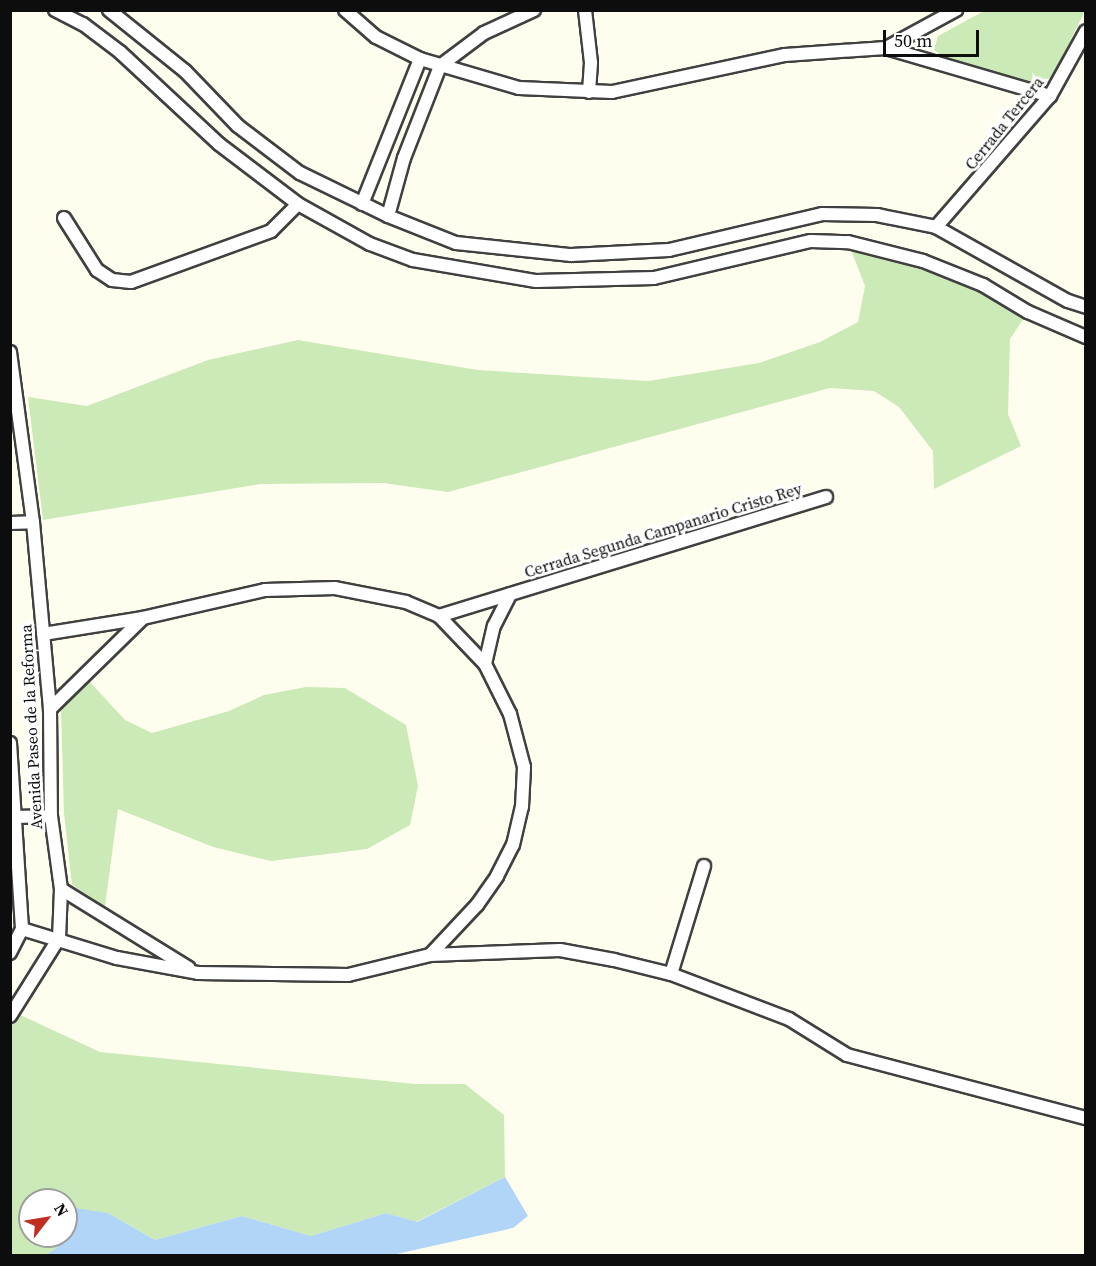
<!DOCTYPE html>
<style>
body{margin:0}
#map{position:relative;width:1096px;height:1266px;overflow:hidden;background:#fffeee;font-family:"Source Serif 4",serif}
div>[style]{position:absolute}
.green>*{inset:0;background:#cbeab7}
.water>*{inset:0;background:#b1d5f7}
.roads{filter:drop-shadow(2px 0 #404040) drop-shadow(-2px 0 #404040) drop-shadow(0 2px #404040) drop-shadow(0 -2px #404040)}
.minor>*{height:12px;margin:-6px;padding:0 6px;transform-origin:6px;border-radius:6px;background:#fff}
span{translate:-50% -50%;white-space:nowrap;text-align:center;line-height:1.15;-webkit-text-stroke:6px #fff;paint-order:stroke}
.street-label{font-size:16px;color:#0d0d0d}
.frame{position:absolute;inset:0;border:12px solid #0d0d0d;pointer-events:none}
.north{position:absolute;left:18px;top:1188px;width:60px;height:60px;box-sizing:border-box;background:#fff;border:2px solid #9e9e9e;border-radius:50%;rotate:59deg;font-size:16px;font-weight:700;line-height:24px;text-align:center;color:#0d0d0d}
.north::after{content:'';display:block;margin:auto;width:21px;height:27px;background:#c02e22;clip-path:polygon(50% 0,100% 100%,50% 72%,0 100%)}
.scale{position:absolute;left:883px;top:30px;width:96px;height:27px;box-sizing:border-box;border:3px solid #0d0d0d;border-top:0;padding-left:8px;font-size:18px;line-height:21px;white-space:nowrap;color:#0d0d0d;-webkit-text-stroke:4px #fff;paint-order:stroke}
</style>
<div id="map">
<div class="green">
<div style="clip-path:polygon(984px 11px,1085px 11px,1052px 77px,1032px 85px,943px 57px,934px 50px,938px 36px)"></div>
<div style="clip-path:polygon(848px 242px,924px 261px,1028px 312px,1010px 339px,1008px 414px,1021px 446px,934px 489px,933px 451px,899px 407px,874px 391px,830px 388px,448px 492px,383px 483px,260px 484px,43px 520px,28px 397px,87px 406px,208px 360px,298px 340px,478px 370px,648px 381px,759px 363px,820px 342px,858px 322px,865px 286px)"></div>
<div style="clip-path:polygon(89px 681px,125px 720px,152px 733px,229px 711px,264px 695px,306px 687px,345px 688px,406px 725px,418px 786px,410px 825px,367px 849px,271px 861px,213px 847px,118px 809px,105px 906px,72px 885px,64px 813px,61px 711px)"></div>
<div style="clip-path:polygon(evenodd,16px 1013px,100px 1052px,415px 1084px,465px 1084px,504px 1115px,505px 1177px,416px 1222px,386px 1213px,311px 1236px,242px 1216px,155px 1240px,108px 1213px,46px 1255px,11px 1255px,10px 1020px,16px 1013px,30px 1200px,66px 1200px,66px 1236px,30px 1236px,30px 1200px)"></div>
</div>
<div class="water">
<div style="clip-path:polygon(505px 1177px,528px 1216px,513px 1228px,392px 1255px,46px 1255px,66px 1241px,75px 1208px,108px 1213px,155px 1240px,242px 1216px,311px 1236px,386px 1213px,417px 1222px)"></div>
</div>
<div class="roads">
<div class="minor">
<div style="left:55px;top:10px;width:31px;rotate:27deg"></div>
<div style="left:83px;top:24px;width:46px;rotate:37.1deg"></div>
<div style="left:120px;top:52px;width:135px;rotate:42.9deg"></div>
<div style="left:219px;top:144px;width:99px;rotate:37.2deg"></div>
<div style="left:298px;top:204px;width:82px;rotate:29.1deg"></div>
<div style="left:370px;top:244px;width:46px;rotate:20.4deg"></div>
<div style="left:413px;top:260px;width:125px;rotate:9.7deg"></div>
<div style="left:536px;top:281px;width:118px;rotate:-1.5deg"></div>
<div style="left:654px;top:278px;width:161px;rotate:-13.3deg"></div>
<div style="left:811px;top:241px;width:37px;rotate:2deg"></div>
<div style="left:848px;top:242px;width:77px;rotate:14.2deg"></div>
<div style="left:923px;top:261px;width:65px;rotate:21.8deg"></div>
<div style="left:983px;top:285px;width:52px;rotate:31deg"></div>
<div style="left:1028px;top:312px;width:63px;rotate:23.3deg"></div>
<div style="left:109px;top:10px;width:97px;rotate:38.8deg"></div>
<div style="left:185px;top:71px;width:76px;rotate:46.1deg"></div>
<div style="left:238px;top:126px;width:78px;rotate:37.2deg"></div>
<div style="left:300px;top:173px;width:98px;rotate:26deg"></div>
<div style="left:388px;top:216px;width:73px;rotate:21.7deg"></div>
<div style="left:456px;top:243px;width:116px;rotate:6deg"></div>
<div style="left:571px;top:255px;width:98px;rotate:-2.9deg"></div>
<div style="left:669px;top:250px;width:157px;rotate:-13.2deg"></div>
<div style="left:822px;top:214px;width:55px;rotate:1deg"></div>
<div style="left:877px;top:215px;width:60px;rotate:11.5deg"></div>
<div style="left:936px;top:227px;width:151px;rotate:29.3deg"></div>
<div style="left:1068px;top:301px;width:19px;rotate:18deg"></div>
<div style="left:345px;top:10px;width:41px;rotate:41.1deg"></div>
<div style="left:376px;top:37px;width:49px;rotate:26.6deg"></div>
<div style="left:420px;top:59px;width:103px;rotate:16.3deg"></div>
<div style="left:519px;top:88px;width:93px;rotate:2.5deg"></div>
<div style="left:612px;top:92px;width:177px;rotate:-12.1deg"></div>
<div style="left:785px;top:55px;width:101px;rotate:-4deg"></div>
<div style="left:886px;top:48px;width:171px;rotate:16.3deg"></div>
<div style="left:585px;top:10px;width:53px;rotate:83.5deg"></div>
<div style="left:591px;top:63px;width:29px;rotate:94deg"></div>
<div style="left:886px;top:48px;width:80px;rotate:-28.5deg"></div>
<div style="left:362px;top:204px;width:156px;rotate:-68.2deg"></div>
<div style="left:388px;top:216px;width:60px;rotate:-74.6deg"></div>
<div style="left:404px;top:158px;width:99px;rotate:-68.6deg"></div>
<div style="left:440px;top:66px;width:55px;rotate:-36.9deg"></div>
<div style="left:484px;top:33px;width:55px;rotate:-24.7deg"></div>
<div style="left:64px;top:218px;width:62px;rotate:57.6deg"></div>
<div style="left:97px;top:270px;width:18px;rotate:34deg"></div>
<div style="left:112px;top:280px;width:19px;rotate:6deg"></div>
<div style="left:131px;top:282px;width:149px;rotate:-20deg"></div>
<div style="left:271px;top:231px;width:38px;rotate:-45deg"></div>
<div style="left:936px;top:227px;width:174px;rotate:-49deg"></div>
<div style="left:1050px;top:96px;width:74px;rotate:-61deg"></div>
<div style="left:10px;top:352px;width:172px;rotate:82.3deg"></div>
<div style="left:33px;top:522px;width:188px;rotate:84.8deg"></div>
<div style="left:50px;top:709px;width:107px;rotate:89.5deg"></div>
<div style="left:51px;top:816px;width:74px;rotate:82.2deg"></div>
<div style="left:61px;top:889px;width:49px;rotate:92.3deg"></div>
<div style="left:59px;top:938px;width:92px;rotate:122.1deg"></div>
<div style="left:10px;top:523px;width:23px;rotate:-2deg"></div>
<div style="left:439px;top:616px;width:405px;rotate:-17.1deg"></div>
<div style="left:485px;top:664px;width:39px;rotate:-77deg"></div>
<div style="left:494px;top:626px;width:36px;rotate:-63deg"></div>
<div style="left:50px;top:709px;width:130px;rotate:-44.4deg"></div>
<div style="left:10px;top:743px;width:186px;rotate:86.3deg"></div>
<div style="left:22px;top:929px;width:27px;rotate:117deg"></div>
<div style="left:12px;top:817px;width:39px;rotate:-1deg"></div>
<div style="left:61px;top:889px;width:150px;rotate:31.7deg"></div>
<div style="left:22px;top:929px;width:99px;rotate:17deg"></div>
<div style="left:117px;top:958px;width:82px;rotate:10.5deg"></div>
<div style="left:198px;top:973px;width:150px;rotate:0.8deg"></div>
<div style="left:348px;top:975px;width:84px;rotate:-13.7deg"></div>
<div style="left:430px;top:955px;width:69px;rotate:-46.8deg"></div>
<div style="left:477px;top:905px;width:35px;rotate:-55deg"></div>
<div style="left:497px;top:876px;width:35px;rotate:-63deg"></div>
<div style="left:513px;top:845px;width:39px;rotate:-77deg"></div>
<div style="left:522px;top:807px;width:40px;rotate:-87.1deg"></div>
<div style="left:524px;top:767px;width:55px;rotate:-104.8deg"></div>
<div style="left:510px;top:714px;width:56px;rotate:-116.6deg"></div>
<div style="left:485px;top:664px;width:66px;rotate:-133.8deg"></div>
<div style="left:439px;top:616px;width:36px;rotate:-157deg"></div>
<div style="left:406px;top:602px;width:72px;rotate:-168.8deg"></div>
<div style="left:335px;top:588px;width:70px;rotate:178.4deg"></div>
<div style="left:265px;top:590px;width:125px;rotate:167.1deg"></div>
<div style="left:143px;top:618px;width:101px;rotate:170.9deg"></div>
<div style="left:430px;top:955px;width:130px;rotate:-2.2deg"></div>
<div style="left:560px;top:950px;width:55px;rotate:10.5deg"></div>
<div style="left:614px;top:960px;width:59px;rotate:13.8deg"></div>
<div style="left:671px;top:974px;width:126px;rotate:20.9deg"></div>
<div style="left:789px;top:1019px;width:68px;rotate:31.8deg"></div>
<div style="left:847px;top:1055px;width:247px;rotate:14.8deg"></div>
<div style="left:671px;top:974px;width:113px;rotate:-73deg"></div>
</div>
</div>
<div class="street-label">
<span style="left:1004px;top:123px;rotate:-51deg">Cerrada Tercera</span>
<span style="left:663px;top:530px;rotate:-17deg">Cerrada Segunda Campanario Cristo Rey</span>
<span style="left:31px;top:727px;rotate:-93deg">Avenida Paseo de la Reforma</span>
</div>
<div class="frame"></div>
<div class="north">N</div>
<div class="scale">50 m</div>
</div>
